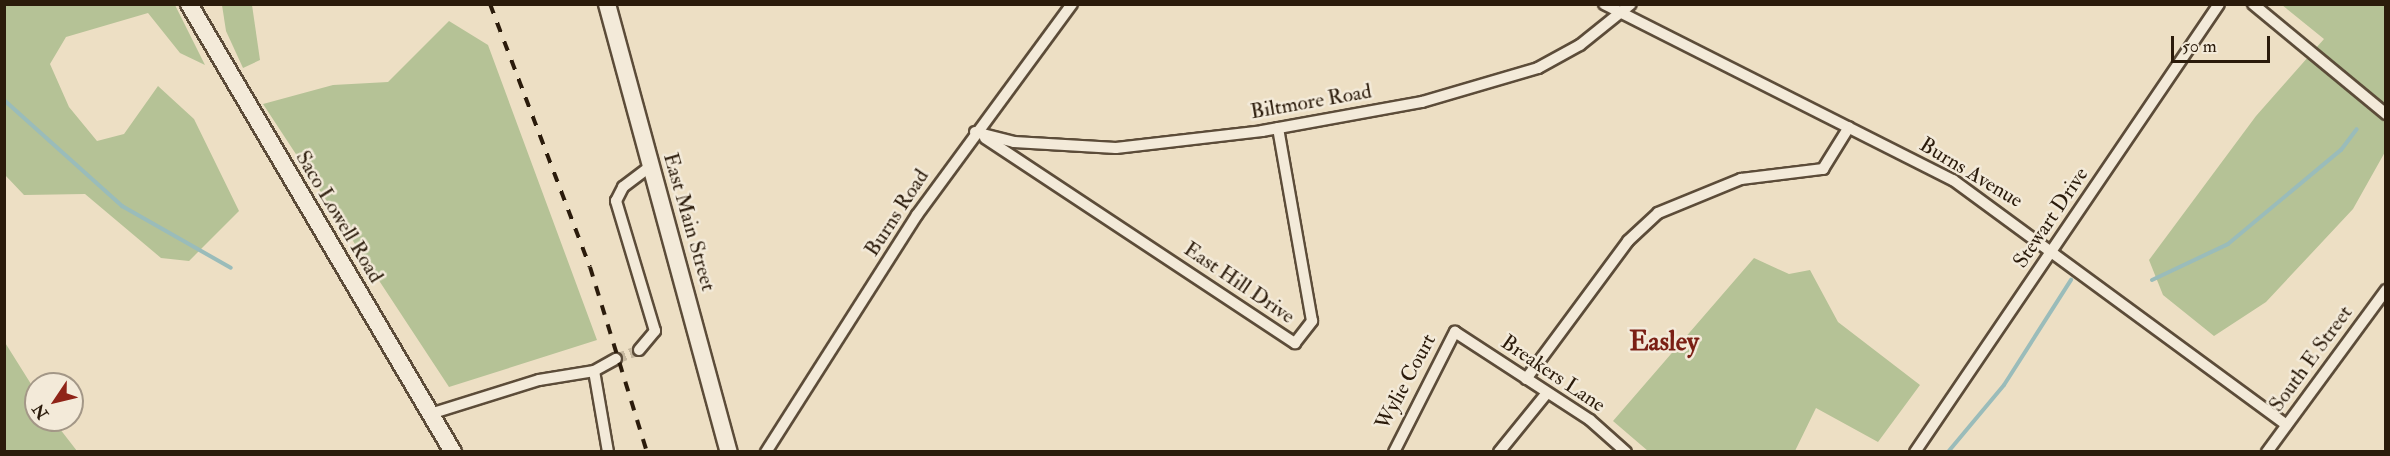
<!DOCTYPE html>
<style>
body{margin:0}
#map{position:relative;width:2390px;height:456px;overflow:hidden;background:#eddfc4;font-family:"IM FELL Double Pica",serif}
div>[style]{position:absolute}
.green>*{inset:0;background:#b5c296}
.stream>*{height:4px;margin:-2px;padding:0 2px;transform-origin:2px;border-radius:2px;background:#9abcba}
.street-tunnel>*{height:10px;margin-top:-5px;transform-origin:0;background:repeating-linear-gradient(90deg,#c6b89f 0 10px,transparent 0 15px)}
.roads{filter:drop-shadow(2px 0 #5c4c39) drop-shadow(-2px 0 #5c4c39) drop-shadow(0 2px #5c4c39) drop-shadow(0 -2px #5c4c39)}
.street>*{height:10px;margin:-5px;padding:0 5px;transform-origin:5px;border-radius:5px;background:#f3ead9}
.secondary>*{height:16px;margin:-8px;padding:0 8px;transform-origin:8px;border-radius:8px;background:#f3ead9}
.rail>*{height:4px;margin-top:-2px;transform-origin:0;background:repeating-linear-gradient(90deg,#2b1b0b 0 10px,transparent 0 20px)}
span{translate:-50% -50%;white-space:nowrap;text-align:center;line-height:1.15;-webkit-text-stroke:5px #f3ead9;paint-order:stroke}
.street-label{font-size:21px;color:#2b1b0b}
.district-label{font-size:27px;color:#7a1f14;font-weight:700}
.frame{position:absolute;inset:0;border:6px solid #2b1b0b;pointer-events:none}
.north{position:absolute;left:24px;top:372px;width:60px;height:60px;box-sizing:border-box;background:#f3ead9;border:2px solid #a39787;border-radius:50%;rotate:235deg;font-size:16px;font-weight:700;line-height:24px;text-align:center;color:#2b1b0b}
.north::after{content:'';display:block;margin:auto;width:21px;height:27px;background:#8f2418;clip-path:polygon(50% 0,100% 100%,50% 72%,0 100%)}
.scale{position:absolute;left:2171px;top:36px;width:99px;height:27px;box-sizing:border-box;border:3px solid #2b1b0b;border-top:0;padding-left:8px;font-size:18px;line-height:21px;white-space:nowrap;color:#2b1b0b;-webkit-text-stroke:4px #f3ead9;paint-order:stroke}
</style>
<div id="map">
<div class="green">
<div style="clip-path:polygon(5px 4px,175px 5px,205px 65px,180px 53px,148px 13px,66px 37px,50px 64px,69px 107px,97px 141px,124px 134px,158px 86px,194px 119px,239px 211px,189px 261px,161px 258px,85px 194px,24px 195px,5px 175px)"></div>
<div style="clip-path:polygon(222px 5px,252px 5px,260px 60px,243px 68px,226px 31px)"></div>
<div style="clip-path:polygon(2282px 5px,2385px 5px,2385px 152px,2353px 209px,2266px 302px,2214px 336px,2163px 295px,2149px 260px,2256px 116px,2324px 39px)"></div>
<div style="clip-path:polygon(449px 21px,488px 45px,597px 340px,449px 387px,263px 104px,333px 85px,388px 82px)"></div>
<div style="clip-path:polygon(1754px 258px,1789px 274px,1810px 270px,1838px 322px,1920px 385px,1878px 442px,1816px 408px,1795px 451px,1648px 451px,1613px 421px)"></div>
<div style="clip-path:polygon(4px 341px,36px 392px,36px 420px,53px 420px,77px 451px,5px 451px)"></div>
</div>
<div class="stream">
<div style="left:4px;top:100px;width:159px;rotate:41.9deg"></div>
<div style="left:122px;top:206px;width:125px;rotate:29.6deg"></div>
<div style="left:2152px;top:280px;width:84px;rotate:-25.3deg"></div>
<div style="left:2228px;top:244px;width:147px;rotate:-39.8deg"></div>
<div style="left:2341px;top:150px;width:26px;rotate:-53deg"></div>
<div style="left:1948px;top:452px;width:87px;rotate:-50.1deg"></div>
<div style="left:2004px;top:385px;width:125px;rotate:-57.5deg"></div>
</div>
<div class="street-tunnel">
<div style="left:616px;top:359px;width:25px;rotate:-21deg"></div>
</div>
<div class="roads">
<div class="street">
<div style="left:1604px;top:4px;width:391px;rotate:26.8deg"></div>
<div style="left:1953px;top:180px;width:414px;rotate:36.3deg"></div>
<div style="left:2253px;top:4px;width:173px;rotate:39.6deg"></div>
<div style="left:975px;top:132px;width:40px;rotate:14.4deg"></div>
<div style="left:1014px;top:142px;width:102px;rotate:3.4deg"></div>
<div style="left:1116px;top:148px;width:147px;rotate:-6.6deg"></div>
<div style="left:1262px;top:131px;width:163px;rotate:-10.3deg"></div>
<div style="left:1422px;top:102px;width:121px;rotate:-16.3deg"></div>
<div style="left:1538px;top:68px;width:48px;rotate:-28.7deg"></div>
<div style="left:1580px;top:45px;width:65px;rotate:-38.8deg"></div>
<div style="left:985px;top:138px;width:372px;rotate:33.5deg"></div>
<div style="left:1295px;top:343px;width:28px;rotate:-52deg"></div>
<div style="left:1312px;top:321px;width:196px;rotate:-100deg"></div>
<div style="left:639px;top:350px;width:25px;rotate:-50deg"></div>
<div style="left:655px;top:331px;width:136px;rotate:-106.7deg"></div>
<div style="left:616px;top:201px;width:16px;rotate:-63deg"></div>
<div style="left:623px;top:187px;width:34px;rotate:-37deg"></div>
<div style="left:1526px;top:379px;width:172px;rotate:-53.5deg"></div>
<div style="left:1628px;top:241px;width:41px;rotate:-43deg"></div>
<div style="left:1658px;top:213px;width:90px;rotate:-22.3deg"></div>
<div style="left:1741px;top:179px;width:83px;rotate:-7deg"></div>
<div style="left:1823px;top:169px;width:49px;rotate:-58.2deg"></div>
<div style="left:430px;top:414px;width:114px;rotate:-17.3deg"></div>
<div style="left:539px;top:380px;width:56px;rotate:-9.3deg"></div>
<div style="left:608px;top:452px;width:82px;rotate:-99.8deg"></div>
<div style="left:594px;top:371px;width:25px;rotate:-29deg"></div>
<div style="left:766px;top:452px;width:281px;rotate:-57.5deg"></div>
<div style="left:917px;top:215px;width:262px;rotate:-53.7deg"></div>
<div style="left:1394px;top:452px;width:135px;rotate:-63.1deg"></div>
<div style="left:1455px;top:332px;width:161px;rotate:33.1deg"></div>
<div style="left:1590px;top:420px;width:48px;rotate:41.6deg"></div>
<div style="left:1499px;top:452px;width:76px;rotate:-50.9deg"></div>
<div style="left:1915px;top:452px;width:541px;rotate:-55.84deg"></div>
<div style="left:2267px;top:452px;width:201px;rotate:-53.7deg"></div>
</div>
<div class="secondary">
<div style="left:189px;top:4px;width:520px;rotate:59.49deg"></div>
<div style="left:607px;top:4px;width:464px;rotate:74.8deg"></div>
</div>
</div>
<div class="rail">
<div style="left:490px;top:4px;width:281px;rotate:69.2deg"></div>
<div style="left:590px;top:267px;width:194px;rotate:72.9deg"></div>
</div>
<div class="street-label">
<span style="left:1311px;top:102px;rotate:-10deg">Biltmore Road</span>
<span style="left:1971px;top:173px;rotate:31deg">Burns Avenue</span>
<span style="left:897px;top:213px;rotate:-57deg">Burns Road</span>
<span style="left:339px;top:217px;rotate:59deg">Saco Lowell Road</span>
<span style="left:2051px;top:218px;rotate:-56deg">Stewart Drive</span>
<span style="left:689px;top:222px;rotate:74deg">East Main Street</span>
<span style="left:1239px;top:283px;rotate:34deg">East Hill Drive</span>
<span style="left:2311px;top:359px;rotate:-54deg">South E Street</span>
<span style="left:1553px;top:374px;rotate:34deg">Breakers Lane</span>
<span style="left:1406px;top:382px;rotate:-62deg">Wylie Court</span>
</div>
<div class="district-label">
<span style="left:1664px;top:342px">Easley</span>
</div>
<div class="frame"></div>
<div class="north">N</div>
<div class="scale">50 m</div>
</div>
